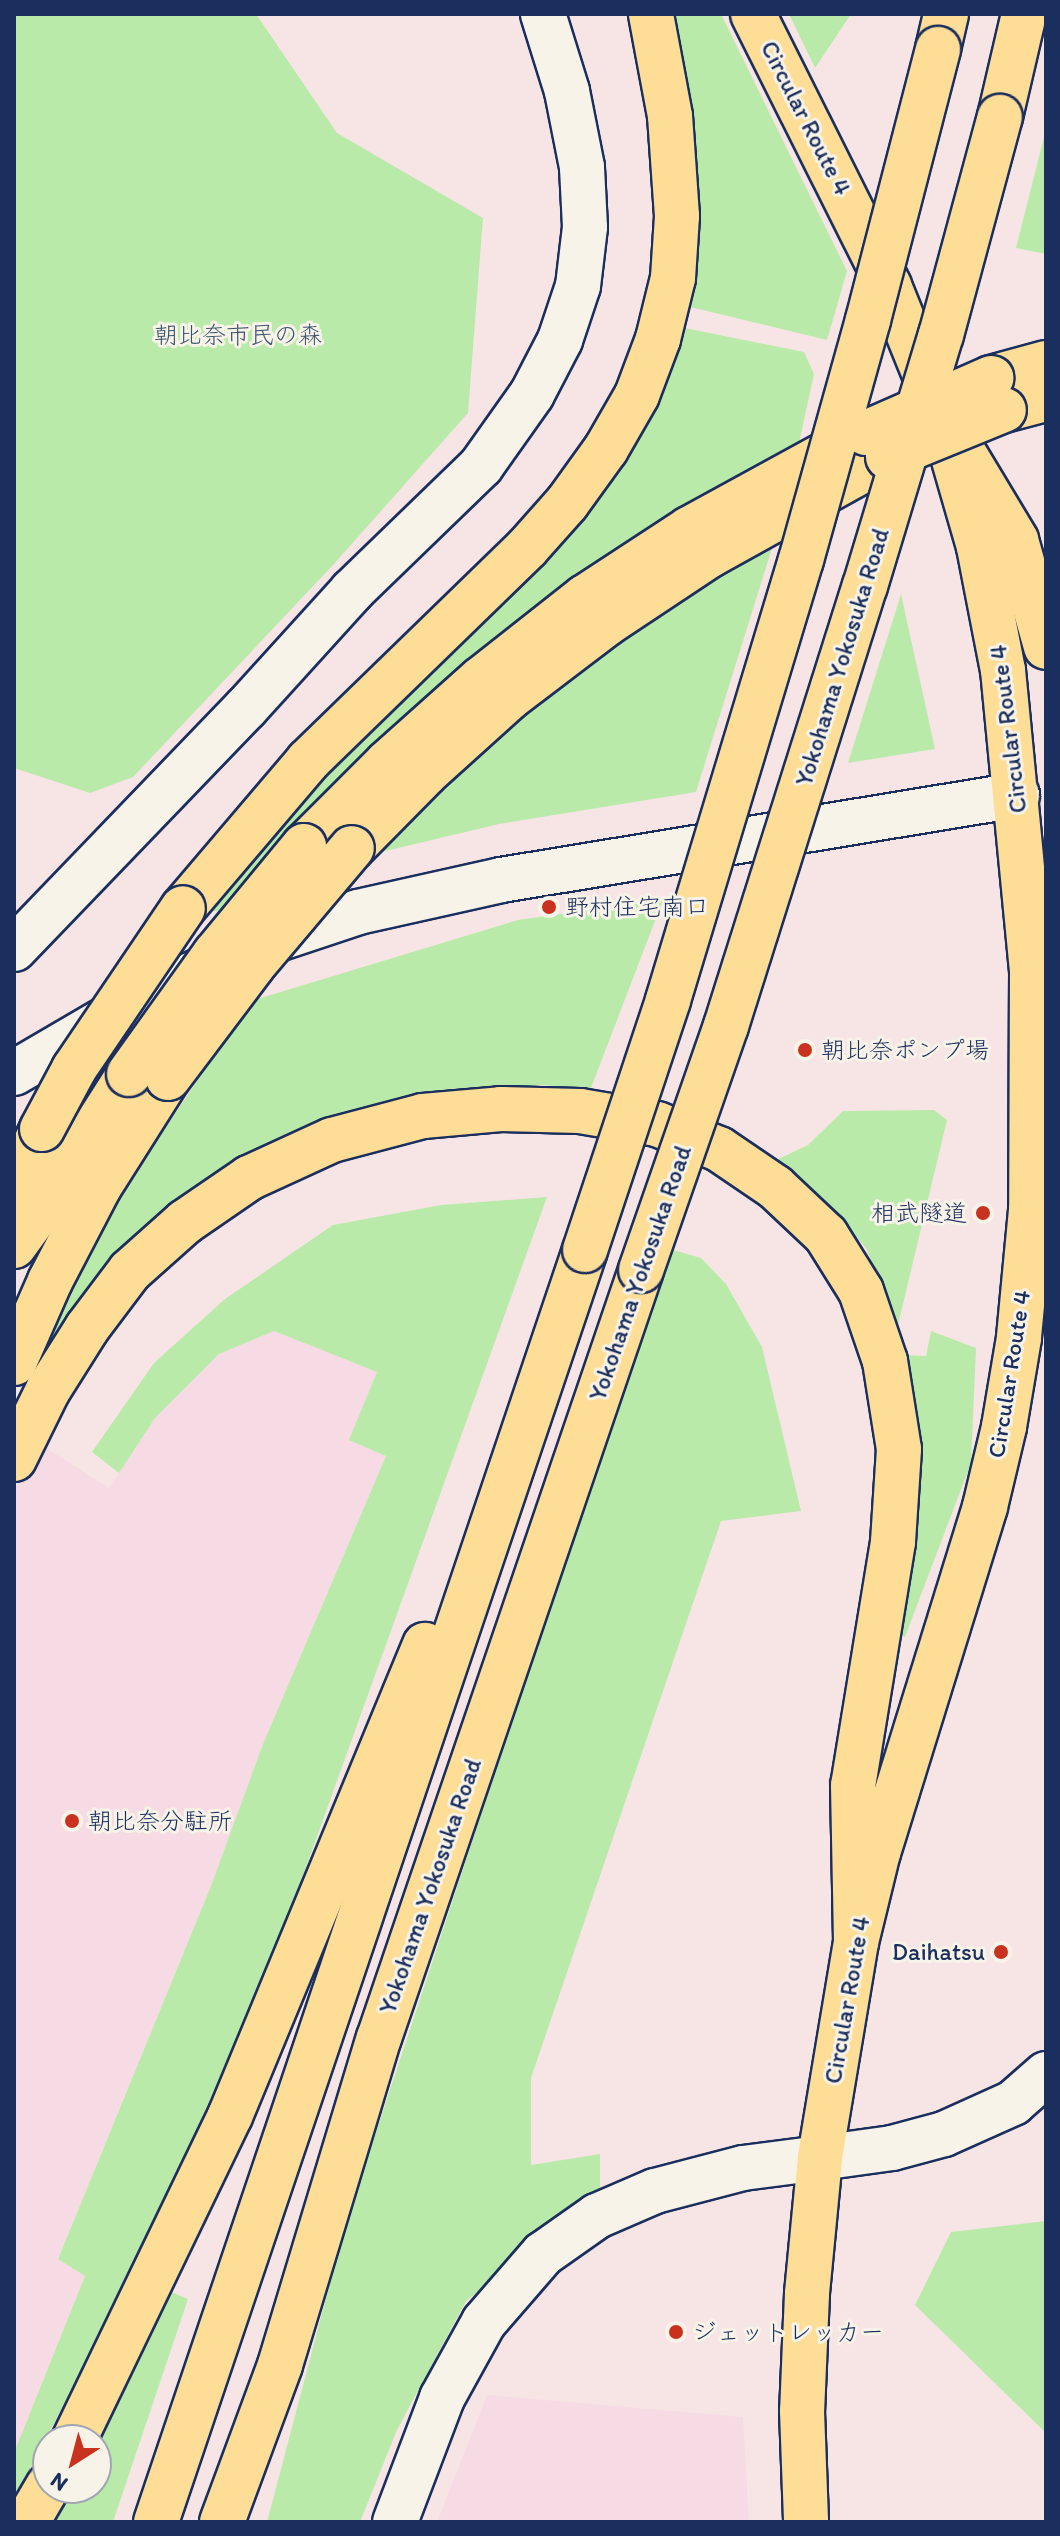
<!DOCTYPE html>
<meta charset="utf-8">
<style>
body{margin:0}
#map{position:relative;width:1060px;height:2536px;overflow:hidden;background:#f7e5e6;font-family:Itim,"Klee One",sans-serif}
div>[style]{position:absolute}
.built>*{inset:0;background:#f7dbe4}
.green>*{inset:0;background:#baeaa9}
.roads{filter:drop-shadow(2px 0 #1b2f5e) drop-shadow(-2px 0 #1b2f5e) drop-shadow(0 2px #1b2f5e) drop-shadow(0 -2px #1b2f5e)}
.minor>*{height:44px;margin:-22px;padding:0 22px;transform-origin:22px;border-radius:22px;background:#f7f3e8}
.tertiary>*{height:44px;margin:-22px;padding:0 22px;transform-origin:22px;border-radius:22px;background:#f7f3e8}
.secondary>*{height:44px;margin:-22px;padding:0 22px;transform-origin:22px;border-radius:22px;background:#f7f3e8}
.primary>*{height:44px;margin:-22px;padding:0 22px;transform-origin:22px;border-radius:22px;background:#fedd96}
.motorway>*{height:44px;margin:-22px;padding:0 22px;transform-origin:22px;border-radius:22px;background:#fedd96}
.bridges{filter:drop-shadow(2px 0 #1b2f5e) drop-shadow(-2px 0 #1b2f5e) drop-shadow(0 2px #1b2f5e) drop-shadow(0 -2px #1b2f5e)}
.motorway-bridge>*{height:44px;margin:-22px;padding:0 22px;transform-origin:22px;border-radius:22px;background:#fedd96}
.dots>*{width:22px;height:22px;translate:-50% -50%;box-sizing:border-box;border:4px solid #f7f3e8;border-radius:50%}
span{translate:-50% -50%;white-space:nowrap;text-align:center;line-height:1.15;-webkit-text-stroke:6px #f7f3e8;paint-order:stroke}
.street-label{font-size:24px;color:#1b2f5e}
.park-label{font-size:24px;color:#3b546d}
.poi-label{font-size:24px;color:#1b2f5e}
.left{translate:0 -50%;text-align:left}
.right{translate:-100% -50%;text-align:right}
.frame{position:absolute;inset:0;border:16px solid #1b2f5e;pointer-events:none}
.north{position:absolute;left:32px;top:2424px;width:80px;height:80px;box-sizing:border-box;background:#f7f3e8;border:2px solid #9fa5b1;border-radius:50%;rotate:216deg;font-size:22px;font-weight:700;line-height:32px;text-align:center;color:#1b2f5e}
.north::after{content:'';display:block;margin:auto;width:28px;height:36px;background:#c8321e;clip-path:polygon(50% 0,100% 100%,50% 72%,0 100%)}
</style>
<div id="map">
<div class="built">
<div style="clip-path:polygon(274px 1331px,377px 1371px,350px 1440px,386px 1456px,263px 1744px,211px 1886px,58px 2258px,85px 2276px,14px 2453px,14px 1491px,37px 1442px,109px 1488px,155px 1418px,219px 1354px)"></div>
<div style="clip-path:polygon(487px 2395px,743px 2417px,749px 2522px,437px 2522px)"></div>
</div>
<div class="green">
<div style="clip-path:polygon(14px 14px,256px 14px,337px 133px,483px 218px,468px 413px,334px 564px,133px 777px,90px 793px,14px 768px)"></div>
<div style="clip-path:polygon(665px 14px,721px 14px,847px 271px,827px 340px,682px 305px,698px 173px)"></div>
<div style="clip-path:polygon(789px 14px,851px 14px,815px 68px)"></div>
<div style="clip-path:polygon(1046px 129px,1046px 254px,1016px 248px)"></div>
<div style="clip-path:polygon(680px 327px,804px 352px,814px 374px,798px 448px,224px 912px,207px 910px,246px 858px,363px 734px)"></div>
<div style="clip-path:polygon(773px 545px,696px 792px,499px 824px,373px 854px,451px 770px,537px 698px,697px 585px)"></div>
<div style="clip-path:polygon(901px 594px,935px 749px,848px 763px)"></div>
<div style="clip-path:polygon(663px 900px,591px 1088px,540px 1085px,301px 1130px,129px 1247px,17px 1398px,113px 1206px,251px 1001px,518px 920px)"></div>
<div style="clip-path:polygon(934px 1110px,947px 1120px,898px 1325px,866px 1248px,839px 1217px,772px 1162px,808px 1145px,843px 1111px)"></div>
<div style="clip-path:polygon(547px 1197px,278px 1945px,139px 2262px,14px 2499px,14px 2453px,85px 2276px,58px 2259px,211px 1886px,263px 1744px,386px 1456px,349px 1440px,377px 1372px,274px 1331px,219px 1354px,155px 1418px,119px 1473px,92px 1452px,154px 1363px,225px 1299px,333px 1225px,441px 1205px)"></div>
<div style="clip-path:polygon(673px 1250px,701px 1258px,726px 1284px,762px 1347px,801px 1511px,721px 1521px,531px 2078px,531px 2165px,600px 2154px,600px 2197px,466px 2301px,397px 2430px,360px 2522px,267px 2522px,345px 2226px,587px 1494px)"></div>
<div style="clip-path:polygon(931px 1331px,976px 1348px,971px 1463px,905px 1637px,895px 1635px,902px 1355px,926px 1356px)"></div>
<div style="clip-path:polygon(1046px 2221px,1046px 2433px,915px 2305px,951px 2232px)"></div>
<div style="clip-path:polygon(169px 2291px,188px 2299px,113px 2522px,52px 2522px,69px 2488px,96px 2488px,96px 2440px)"></div>
</div>
<div class="roads">
<div class="minor">
<div style="left:14px;top:949px;width:335px;rotate:-46.1deg"></div>
<div style="left:246px;top:708px;width:158px;rotate:-47.8deg"></div>
<div style="left:352px;top:591px;width:180px;rotate:-44.1deg"></div>
<div style="left:481px;top:466px;width:88px;rotate:-54.7deg"></div>
<div style="left:532px;top:394px;width:61px;rotate:-62.6deg"></div>
<div style="left:560px;top:340px;width:57px;rotate:-71.6deg"></div>
<div style="left:578px;top:286px;width:59px;rotate:-83.2deg"></div>
<div style="left:585px;top:227px;width:60px;rotate:-92.9deg"></div>
<div style="left:582px;top:167px;width:77px;rotate:-101.2deg"></div>
<div style="left:567px;top:91px;width:81px;rotate:-107.3deg"></div>
<div style="left:395px;top:2522px;width:133px;rotate:-69.2deg"></div>
<div style="left:442px;top:2398px;width:87px;rotate:-61.1deg"></div>
<div style="left:484px;top:2322px;width:90px;rotate:-49.1deg"></div>
<div style="left:543px;top:2254px;width:66px;rotate:-35.1deg"></div>
<div style="left:597px;top:2216px;width:63px;rotate:-23.3deg"></div>
<div style="left:655px;top:2191px;width:91px;rotate:-14.6deg"></div>
<div style="left:743px;top:2168px;width:78px;rotate:-7.4deg"></div>
</div>
<div class="tertiary">
<div style="left:14px;top:1073px;width:159px;rotate:-30.3deg"></div>
<div style="left:151px;top:993px;width:109px;rotate:-24.4deg"></div>
<div style="left:250px;top:948px;width:114px;rotate:-18.4deg"></div>
<div style="left:358px;top:912px;width:147px;rotate:-12.6deg"></div>
<div style="left:501px;top:880px;width:523px;rotate:-9.35deg"></div>
</div>
<div class="secondary">
<div style="left:820px;top:2158px;width:73px;rotate:-7.9deg"></div>
<div style="left:892px;top:2148px;width:54px;rotate:-15.1deg"></div>
<div style="left:944px;top:2134px;width:76px;rotate:-24.2deg"></div>
<div style="left:1013px;top:2103px;width:44px;rotate:-41.3deg"></div>
</div>
<div class="primary">
<div style="left:753px;top:14px;width:304px;rotate:63.4deg"></div>
<div style="left:889px;top:286px;width:139px;rotate:68deg"></div>
<div style="left:941px;top:415px;width:137px;rotate:73.9deg"></div>
<div style="left:979px;top:547px;width:125px;rotate:79deg"></div>
<div style="left:1003px;top:670px;width:302px;rotate:84.5deg"></div>
<div style="left:1032px;top:971px;width:239px;rotate:90.2deg"></div>
<div style="left:1031px;top:1210px;width:129px;rotate:95.4deg"></div>
<div style="left:1019px;top:1338px;width:90px;rotate:99.6deg"></div>
<div style="left:1004px;top:1427px;width:82px;rotate:103.4deg"></div>
<div style="left:985px;top:1507px;width:361px;rotate:107.2deg"></div>
<div style="left:878px;top:1852px;width:93px;rotate:103.7deg"></div>
<div style="left:856px;top:1942px;width:219px;rotate:99.5deg"></div>
<div style="left:820px;top:2158px;width:137px;rotate:95.5deg"></div>
<div style="left:807px;top:2294px;width:117px;rotate:92.4deg"></div>
<div style="left:802px;top:2411px;width:111px;rotate:87.9deg"></div>
</div>
<div class="motorway">
<div style="left:938px;top:49px;width:36px;rotate:-77deg"></div>
<div style="left:1000px;top:117px;width:106px;rotate:-76.9deg"></div>
<div style="left:991px;top:378px;width:57px;rotate:-15.3deg"></div>
<div style="left:1004px;top:410px;width:43px;rotate:-14.7deg"></div>
<div style="left:941px;top:415px;width:146px;rotate:59deg"></div>
<div style="left:1016px;top:540px;width:111px;rotate:74.3deg"></div>
<div style="left:304px;top:846px;width:117px;rotate:-45deg"></div>
<div style="left:387px;top:763px;width:126px;rotate:-41.8deg"></div>
<div style="left:481px;top:679px;width:132px;rotate:-38.3deg"></div>
<div style="left:585px;top:597px;width:124px;rotate:-33.2deg"></div>
<div style="left:689px;top:529px;width:194px;rotate:-28.7deg"></div>
<div style="left:352px;top:848px;width:105px;rotate:-45.4deg"></div>
<div style="left:426px;top:773px;width:112px;rotate:-42.1deg"></div>
<div style="left:509px;top:698px;width:122px;rotate:-37.3deg"></div>
<div style="left:606px;top:624px;width:125px;rotate:-33.6deg"></div>
<div style="left:710px;top:555px;width:192px;rotate:-29deg"></div>
<div style="left:183px;top:908px;width:193px;rotate:-49.6deg"></div>
<div style="left:308px;top:761px;width:305px;rotate:-44.2deg"></div>
<div style="left:527px;top:548px;width:60px;rotate:-48.4deg"></div>
<div style="left:567px;top:503px;width:67px;rotate:-54.2deg"></div>
<div style="left:606px;top:449px;width:62px;rotate:-60.1deg"></div>
<div style="left:637px;top:395px;width:60px;rotate:-69.4deg"></div>
<div style="left:658px;top:339px;width:63px;rotate:-76.2deg"></div>
<div style="left:673px;top:278px;width:62px;rotate:-86.3deg"></div>
<div style="left:677px;top:216px;width:100px;rotate:-94deg"></div>
<div style="left:670px;top:116px;width:104px;rotate:-100.6deg"></div>
<div style="left:1032px;top:971px;width:35px;rotate:-66deg"></div>
<div style="left:14px;top:1190px;width:67px;rotate:-65.3deg"></div>
<div style="left:14px;top:1246px;width:77px;rotate:-54deg"></div>
<div style="left:59px;top:1184px;width:130px;rotate:-57.5deg"></div>
<div style="left:14px;top:1363px;width:90px;rotate:-66.3deg"></div>
<div style="left:50px;top:1281px;width:106px;rotate:-62.5deg"></div>
<div style="left:99px;top:1187px;width:129px;rotate:-57.7deg"></div>
<div style="left:14px;top:1459px;width:77px;rotate:-63.8deg"></div>
<div style="left:48px;top:1390px;width:73px;rotate:-57.8deg"></div>
<div style="left:87px;top:1328px;width:71px;rotate:-53deg"></div>
<div style="left:130px;top:1271px;width:74px;rotate:-41.7deg"></div>
<div style="left:185px;top:1222px;width:78px;rotate:-34.5deg"></div>
<div style="left:249px;top:1178px;width:91px;rotate:-24.6deg"></div>
<div style="left:332px;top:1140px;width:94px;rotate:-14.8deg"></div>
<div style="left:423px;top:1116px;width:78px;rotate:-5.1deg"></div>
<div style="left:501px;top:1109px;width:79px;rotate:1.5deg"></div>
<div style="left:580px;top:1111px;width:78px;rotate:9.6deg"></div>
<div style="left:657px;top:1124px;width:67px;rotate:22deg"></div>
<div style="left:719px;top:1149px;width:68px;rotate:34.2deg"></div>
<div style="left:775px;top:1187px;width:70px;rotate:43.3deg"></div>
<div style="left:826px;top:1235px;width:66px;rotate:58deg"></div>
<div style="left:861px;top:1291px;width:74px;rotate:71.1deg"></div>
<div style="left:885px;top:1361px;width:89px;rotate:81deg"></div>
<div style="left:899px;top:1449px;width:93px;rotate:93.7deg"></div>
<div style="left:893px;top:1542px;width:246px;rotate:99.3deg"></div>
<div style="left:853px;top:1785px;width:157px;rotate:88.9deg"></div>
<div style="left:74px;top:2440px;width:360px;rotate:-64.3deg"></div>
<div style="left:230px;top:2116px;width:510px;rotate:-67.51deg"></div>
<div style="left:27px;top:2522px;width:42px;rotate:-59.7deg"></div>
<div style="left:156px;top:2522px;width:1342px;rotate:-71.36deg"></div>
<div style="left:222px;top:2522px;width:167px;rotate:-69.7deg"></div>
<div style="left:280px;top:2365px;width:342px;rotate:-73.2deg"></div>
<div style="left:379px;top:2038px;width:811px;rotate:-71.16deg"></div>
</div>
</div>
<div class="bridges">
<div class="motorway-bridge">
<div style="left:866px;top:433px;width:137px;rotate:-23.7deg"></div>
<div style="left:888px;top:457px;width:125px;rotate:-22.1deg"></div>
<div style="left:129px;top:1074px;width:148px;rotate:-54.4deg"></div>
<div style="left:215px;top:954px;width:140px;rotate:-50.5deg"></div>
<div style="left:168px;top:1078px;width:141px;rotate:-53deg"></div>
<div style="left:253px;top:965px;width:153px;rotate:-49.8deg"></div>
<div style="left:42px;top:1129px;width:68px;rotate:-61.9deg"></div>
<div style="left:74px;top:1069px;width:194px;rotate:-55.9deg"></div>
<div style="left:585px;top:1250px;width:263px;rotate:-71.6deg"></div>
<div style="left:668px;top:1000px;width:460px;rotate:-73.2deg"></div>
<div style="left:801px;top:560px;width:249px;rotate:-74.4deg"></div>
<div style="left:868px;top:320px;width:280px;rotate:-75.5deg"></div>
<div style="left:641px;top:1270px;width:258px;rotate:-70.8deg"></div>
<div style="left:726px;top:1026px;width:461px;rotate:-72.5deg"></div>
<div style="left:865px;top:586px;width:262px;rotate:-73.2deg"></div>
<div style="left:941px;top:335px;width:226px;rotate:-74.9deg"></div>
</div>
</div>
<div class="dots">
<div style="left:549px;top:907px;background:#c8321e"></div>
<div style="left:805px;top:1050px;background:#c8321e"></div>
<div style="left:983px;top:1213px;background:#c8321e"></div>
<div style="left:72px;top:1821px;background:#c8321e"></div>
<div style="left:1001px;top:1952px;background:#c8321e"></div>
<div style="left:676px;top:2332px;background:#c8321e"></div>
</div>
<div class="street-label">
<span style="left:806px;top:118px;rotate:63deg">Circular Route 4</span>
<span style="left:842px;top:657px;rotate:-73deg">Yokohama Yokosuka Road</span>
<span style="left:1008px;top:729px;rotate:-97deg">Circular Route 4</span>
<span style="left:640px;top:1273px;rotate:-71deg">Yokohama Yokosuka Road</span>
<span style="left:1009px;top:1374px;rotate:-81deg">Circular Route 4</span>
<span style="left:430px;top:1886px;rotate:-71deg">Yokohama Yokosuka Road</span>
<span style="left:847px;top:2000px;rotate:-80deg">Circular Route 4</span>
</div>
<div class="park-label">
<span style="left:238px;top:335px">朝比奈市民の森</span>
</div>
<div class="poi-label">
<span class="left" style="left:565px;top:907px">野村住宅南口</span>
<span class="left" style="left:821px;top:1050px">朝比奈ポンプ場</span>
<span class="right" style="left:967px;top:1213px">相武隧道</span>
<span class="left" style="left:88px;top:1821px">朝比奈分駐所</span>
<span class="right" style="left:985px;top:1952px">Daihatsu</span>
<span class="left" style="left:692px;top:2332px">ジェットレッカー</span>
</div>
<div class="frame"></div>
<div class="north">N</div>
</div>
